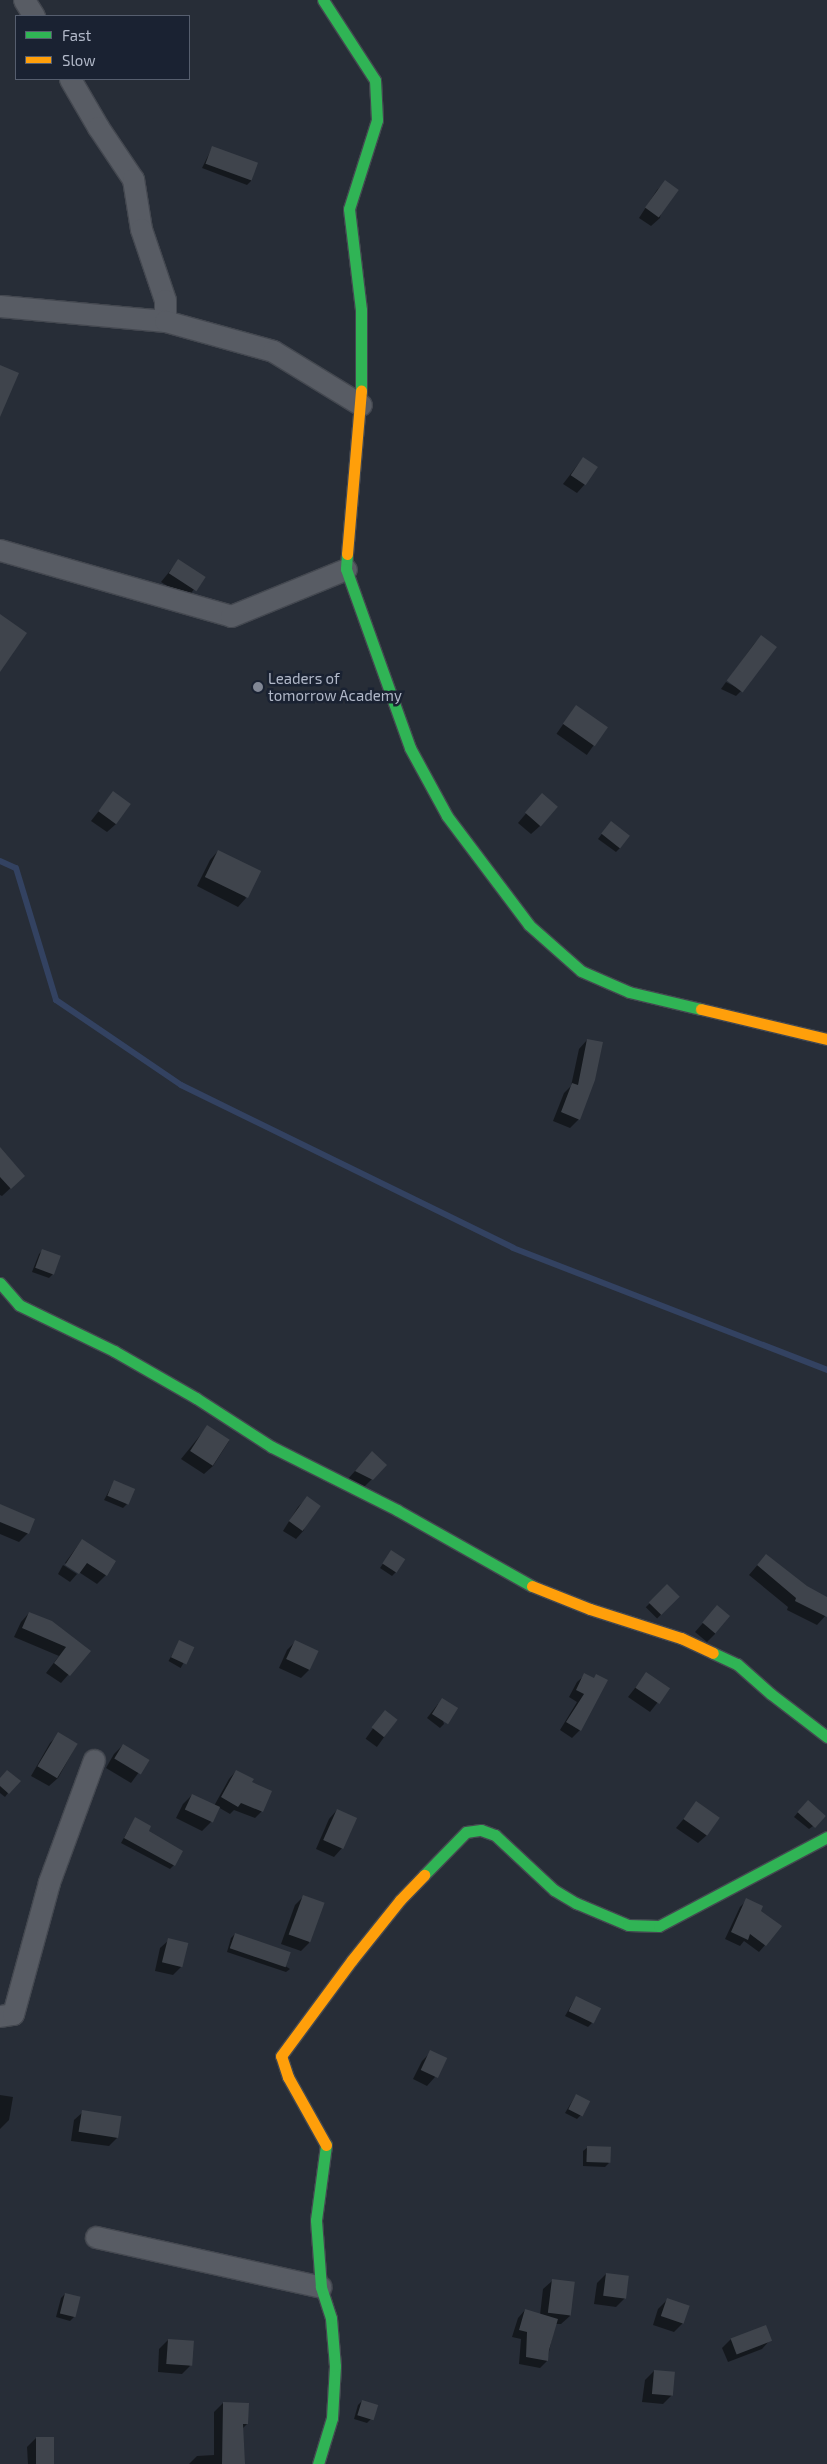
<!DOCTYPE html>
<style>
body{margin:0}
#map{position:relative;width:827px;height:2464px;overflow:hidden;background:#272d37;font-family:"Exo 2",sans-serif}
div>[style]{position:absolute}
.shadow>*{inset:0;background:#0007;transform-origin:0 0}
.stream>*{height:6px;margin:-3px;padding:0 3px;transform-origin:3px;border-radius:3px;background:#334261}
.building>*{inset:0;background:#3f444c;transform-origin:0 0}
.roads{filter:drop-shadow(1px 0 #444850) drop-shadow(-1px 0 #444850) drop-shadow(0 1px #444850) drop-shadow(0 -1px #444850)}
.street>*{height:21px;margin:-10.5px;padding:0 10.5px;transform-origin:10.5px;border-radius:10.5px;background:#585c64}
.fast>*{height:11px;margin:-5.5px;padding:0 5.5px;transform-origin:5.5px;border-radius:5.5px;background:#30b455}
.slow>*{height:11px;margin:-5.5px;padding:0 5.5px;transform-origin:5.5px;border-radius:5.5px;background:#ff9f0a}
.dots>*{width:14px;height:14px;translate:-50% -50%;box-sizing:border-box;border:2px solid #1a2232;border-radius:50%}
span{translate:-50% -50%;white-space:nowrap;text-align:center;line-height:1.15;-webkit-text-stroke:5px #1a2232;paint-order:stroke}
.poi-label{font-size:15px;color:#b1b8c8}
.left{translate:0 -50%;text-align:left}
.legend{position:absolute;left:15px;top:15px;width:175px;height:65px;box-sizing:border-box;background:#1a2232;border:1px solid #565e6e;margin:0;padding:6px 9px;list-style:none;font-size:15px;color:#b1b8c8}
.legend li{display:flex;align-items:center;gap:10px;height:25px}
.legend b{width:25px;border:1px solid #565e6e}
</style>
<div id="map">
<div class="shadow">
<div style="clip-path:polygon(212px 148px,256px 164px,251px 181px,247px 185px,202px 168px)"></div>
<div style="clip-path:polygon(666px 182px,660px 218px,651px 226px,639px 218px,657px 190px)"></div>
<div style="clip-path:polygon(583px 458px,585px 484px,577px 493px,563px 484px)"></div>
<div style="clip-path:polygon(178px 561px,204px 577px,187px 598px,161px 582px)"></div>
<div style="clip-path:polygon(761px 637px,744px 688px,728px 680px,754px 644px)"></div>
<div style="clip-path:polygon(726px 682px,742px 690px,736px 696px,721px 689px)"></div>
<div style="left:576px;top:706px;width:37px;height:34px;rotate:35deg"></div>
<div style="clip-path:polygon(113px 793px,116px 824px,107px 832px,91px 821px)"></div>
<div style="clip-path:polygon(534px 804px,540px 826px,531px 834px,518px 823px)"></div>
<div style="clip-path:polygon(607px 827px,620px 848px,616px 852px,598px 839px)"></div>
<div style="clip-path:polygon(218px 851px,246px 898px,238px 907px,197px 886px,210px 860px)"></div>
<div style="clip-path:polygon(587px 1040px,579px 1119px,570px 1128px,553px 1121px,564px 1093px,571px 1086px,579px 1049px)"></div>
<div style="clip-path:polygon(0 1149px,15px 1184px,2px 1196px,0 1195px)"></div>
<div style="clip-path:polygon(43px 1250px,53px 1274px,49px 1278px,32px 1272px,39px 1254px)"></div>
<div style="clip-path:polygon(207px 1427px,229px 1441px,213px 1466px,204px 1474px,181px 1459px)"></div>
<div style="clip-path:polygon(363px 1462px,372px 1479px,363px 1488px,347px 1480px)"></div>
<div style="clip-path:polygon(114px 1482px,127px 1504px,123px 1508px,104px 1500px)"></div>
<div style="clip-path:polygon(307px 1498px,304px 1530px,296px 1539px,283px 1531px,298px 1507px)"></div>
<div style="clip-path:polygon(0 1509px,28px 1533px,19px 1542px,0 1534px)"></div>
<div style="clip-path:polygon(82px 1540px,106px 1575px,97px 1584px,65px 1563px)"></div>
<div style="clip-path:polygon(391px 1552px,396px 1572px,392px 1576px,380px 1568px)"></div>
<div style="clip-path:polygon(766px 1555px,806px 1587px,827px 1598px,827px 1614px,817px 1625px,787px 1610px,788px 1607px,749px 1575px)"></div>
<div style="clip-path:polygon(63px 1565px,77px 1574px,70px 1582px,58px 1574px)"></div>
<div style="left:667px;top:1586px;width:16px;height:30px;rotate:45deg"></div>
<div style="clip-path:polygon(717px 1607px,715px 1634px,707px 1642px,695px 1632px)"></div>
<div style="clip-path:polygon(29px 1613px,89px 1651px,61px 1683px,46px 1673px,59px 1656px,14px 1637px,21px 1622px)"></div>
<div style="left:180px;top:1641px;width:14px;height:23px;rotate:30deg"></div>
<div style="clip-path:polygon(295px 1642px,310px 1669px,301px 1678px,279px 1668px,287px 1650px)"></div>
<div style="clip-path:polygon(646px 1674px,669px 1688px,650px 1712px,628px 1697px)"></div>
<div style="clip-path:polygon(585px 1675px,593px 1679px,606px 1681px,580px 1730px,572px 1738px,560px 1730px,577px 1702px,569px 1697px,577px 1682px)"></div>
<div style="clip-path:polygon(438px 1704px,444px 1724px,440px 1728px,427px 1718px)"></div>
<div style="left:385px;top:1712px;width:14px;height:33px;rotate:36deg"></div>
<div style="clip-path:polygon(59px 1734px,77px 1744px,58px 1778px,49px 1786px,31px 1776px,50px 1743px)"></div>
<div style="clip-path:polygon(123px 1745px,148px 1760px,131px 1783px,106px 1768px,114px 1754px)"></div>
<div style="clip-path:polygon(236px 1771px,250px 1783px,262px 1811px,255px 1818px,234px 1810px,230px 1814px,218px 1807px,211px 1822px,202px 1831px,176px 1818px,183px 1804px,192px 1795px,214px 1806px,229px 1779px)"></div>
<div style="clip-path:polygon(0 1779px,8px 1793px,5px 1797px,0 1793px)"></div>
<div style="clip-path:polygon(697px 1803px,707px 1835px,698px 1843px,676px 1828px)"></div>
<div style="clip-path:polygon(804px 1805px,821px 1820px,809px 1829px,794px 1817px)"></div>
<div style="clip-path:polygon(337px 1810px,355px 1818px,342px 1848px,334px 1857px,316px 1849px,329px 1819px)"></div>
<div style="clip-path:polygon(135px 1818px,174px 1865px,170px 1869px,121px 1843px)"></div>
<div style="clip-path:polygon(304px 1896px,309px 1943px,301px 1951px,281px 1944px,295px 1905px)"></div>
<div style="clip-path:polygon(747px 1900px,760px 1911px,765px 1945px,759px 1952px,744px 1941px,740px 1946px,725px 1939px,740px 1907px)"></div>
<div style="clip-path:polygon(235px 1934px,290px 1969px,286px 1972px,227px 1952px,231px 1938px)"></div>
<div style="clip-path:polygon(169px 1940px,182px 1966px,173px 1975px,155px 1971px,160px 1948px)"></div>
<div style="clip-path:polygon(576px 1997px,592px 2023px,588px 2027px,565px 2016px)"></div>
<div style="clip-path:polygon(431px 2052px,435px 2077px,427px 2086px,413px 2079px,422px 2061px)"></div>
<div style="clip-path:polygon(0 2095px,13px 2097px,9px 2120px,0 2129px)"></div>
<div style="clip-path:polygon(576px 2095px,581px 2115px,577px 2119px,565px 2113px)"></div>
<div style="clip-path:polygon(83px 2112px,118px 2137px,109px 2146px,71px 2141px,74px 2120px)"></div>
<div style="clip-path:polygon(588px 2147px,609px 2163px,605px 2167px,583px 2166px,583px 2151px)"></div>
<div style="clip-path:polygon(606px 2274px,625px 2298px,616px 2307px,594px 2304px,597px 2283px)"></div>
<div style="clip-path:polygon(552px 2281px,570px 2316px,561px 2324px,555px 2324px,547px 2361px,540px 2368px,519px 2364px,521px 2339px,512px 2337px,518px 2318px,525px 2310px,540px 2315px,543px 2289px)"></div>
<div style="clip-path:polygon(65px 2294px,79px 2298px,74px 2317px,70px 2321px,56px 2317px,61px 2298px)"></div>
<div style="clip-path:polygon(667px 2300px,683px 2323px,674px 2332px,653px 2325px,658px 2309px)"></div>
<div style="clip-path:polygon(731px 2339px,770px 2340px,762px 2349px,728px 2362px,722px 2348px)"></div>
<div style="clip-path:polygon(168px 2340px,190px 2366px,182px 2374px,158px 2372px,159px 2349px)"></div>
<div style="clip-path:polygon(654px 2371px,672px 2395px,663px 2404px,642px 2402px,645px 2380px)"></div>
<div style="clip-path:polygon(362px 2401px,371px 2419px,367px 2423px,354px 2419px,358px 2405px)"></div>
<div style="clip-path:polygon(223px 2403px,247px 2424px,242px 2429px,244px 2464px,189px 2464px,197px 2456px,214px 2455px,214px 2412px)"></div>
<div style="clip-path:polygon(36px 2438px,53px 2464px,28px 2464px,27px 2447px)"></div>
</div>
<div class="stream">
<div style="left:0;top:861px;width:17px;rotate:24deg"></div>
<div style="left:16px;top:868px;width:138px;rotate:73.1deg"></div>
<div style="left:56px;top:1000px;width:151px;rotate:34.2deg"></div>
<div style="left:181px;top:1085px;width:370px;rotate:26.1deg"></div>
<div style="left:513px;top:1248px;width:337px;rotate:21.2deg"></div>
</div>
<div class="building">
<div style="left:212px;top:146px;width:49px;height:19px;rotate:20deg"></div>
<div style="left:665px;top:180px;width:17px;height:34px;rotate:36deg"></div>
<div style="clip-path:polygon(0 365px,19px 373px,0 417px)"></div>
<div style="left:583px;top:457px;width:18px;height:22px;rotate:34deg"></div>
<div style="left:178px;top:559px;width:33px;height:17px;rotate:33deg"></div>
<div style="clip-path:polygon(0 614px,27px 633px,0 672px)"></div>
<div style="left:761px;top:635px;width:20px;height:57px;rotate:37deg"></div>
<div style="left:576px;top:705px;width:39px;height:23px;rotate:35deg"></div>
<div style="left:113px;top:791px;width:22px;height:25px;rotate:36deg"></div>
<div style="left:542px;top:793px;width:21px;height:26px;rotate:41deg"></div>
<div style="left:611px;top:821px;width:24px;height:16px;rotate:38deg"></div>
<div style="left:218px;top:850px;width:48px;height:30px;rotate:26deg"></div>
<div style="clip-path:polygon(587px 1039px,603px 1042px,595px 1080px,580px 1120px,561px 1112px,572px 1083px,578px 1085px)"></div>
<div style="clip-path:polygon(0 1147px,25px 1176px,11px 1189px,0 1177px)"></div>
<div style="left:42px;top:1249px;width:20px;height:20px;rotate:20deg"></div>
<div style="left:207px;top:1425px;width:27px;height:31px;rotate:33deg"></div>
<div style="clip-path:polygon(372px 1451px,387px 1465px,373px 1480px,355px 1471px)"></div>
<div style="left:114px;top:1480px;width:23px;height:17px;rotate:23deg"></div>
<div style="left:307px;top:1496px;width:17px;height:31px;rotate:36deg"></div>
<div style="clip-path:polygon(0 1504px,35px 1519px,29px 1534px,0 1522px)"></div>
<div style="clip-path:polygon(82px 1539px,116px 1561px,107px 1576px,87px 1563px,79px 1574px,65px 1565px)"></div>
<div style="left:391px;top:1550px;width:17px;height:16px;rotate:33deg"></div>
<div style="clip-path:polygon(766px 1554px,807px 1586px,827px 1597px,827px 1617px,795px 1601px,796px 1598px,757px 1565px)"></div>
<div style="left:667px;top:1584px;width:18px;height:26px;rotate:45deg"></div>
<div style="left:717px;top:1605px;width:17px;height:23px;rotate:40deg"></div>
<div style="clip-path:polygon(29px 1612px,52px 1621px,91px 1651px,70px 1676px,54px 1663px,66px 1647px,22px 1628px)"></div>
<div style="left:179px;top:1640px;width:17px;height:19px;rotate:25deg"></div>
<div style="left:295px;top:1640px;width:26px;height:21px;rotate:25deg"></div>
<div style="left:646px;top:1672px;width:29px;height:19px;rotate:34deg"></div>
<div style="clip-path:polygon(584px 1673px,594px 1678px,596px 1674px,608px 1680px,581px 1731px,566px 1722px,584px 1694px,576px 1690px)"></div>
<div style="left:442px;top:1698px;width:19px;height:19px;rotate:32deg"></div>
<div style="left:385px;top:1710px;width:16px;height:22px;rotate:38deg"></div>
<div style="left:58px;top:1732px;width:23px;height:40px;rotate:31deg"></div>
<div style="left:123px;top:1744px;width:31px;height:17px;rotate:31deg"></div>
<div style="clip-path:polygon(7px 1770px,21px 1781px,9px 1794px,0 1786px,0 1778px)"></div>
<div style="clip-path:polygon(236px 1770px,254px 1779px,252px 1782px,272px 1791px,263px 1812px,241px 1803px,238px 1807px,221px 1797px)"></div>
<div style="left:192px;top:1794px;width:31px;height:17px;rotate:25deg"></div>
<div style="left:808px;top:1800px;width:24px;height:16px;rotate:42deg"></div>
<div style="left:696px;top:1801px;width:29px;height:22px;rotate:35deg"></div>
<div style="left:337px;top:1809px;width:22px;height:34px;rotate:24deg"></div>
<div style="clip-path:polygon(135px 1817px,151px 1826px,149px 1831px,183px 1851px,175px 1866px,124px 1838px)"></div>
<div style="left:303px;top:1895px;width:23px;height:42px;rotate:20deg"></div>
<div style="clip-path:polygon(746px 1898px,763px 1906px,761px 1911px,782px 1926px,766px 1946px,750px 1934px,748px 1940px,731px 1932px)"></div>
<div style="left:235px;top:1933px;width:59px;height:16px;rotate:19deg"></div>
<div style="left:168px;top:1938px;width:21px;height:25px;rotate:14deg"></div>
<div style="left:576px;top:1996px;width:28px;height:17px;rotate:26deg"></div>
<div style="left:430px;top:2050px;width:19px;height:22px;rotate:25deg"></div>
<div style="left:576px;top:2094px;width:16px;height:17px;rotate:27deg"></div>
<div style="left:82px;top:2110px;width:40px;height:22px;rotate:9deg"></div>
<div style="left:587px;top:2146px;width:24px;height:16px;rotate:2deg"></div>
<div style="left:606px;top:2273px;width:23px;height:23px;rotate:7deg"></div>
<div style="left:552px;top:2279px;width:23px;height:34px;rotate:7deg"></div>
<div style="left:65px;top:2293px;width:16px;height:21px;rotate:14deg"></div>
<div style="left:667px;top:2298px;width:24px;height:19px;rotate:19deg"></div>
<div style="clip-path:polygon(525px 2309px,558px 2319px,549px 2350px,548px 2361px,526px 2357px,527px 2332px,519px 2330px)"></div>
<div style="left:766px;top:2325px;width:17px;height:38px;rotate:69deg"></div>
<div style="left:168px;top:2339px;width:26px;height:25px;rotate:4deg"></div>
<div style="left:654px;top:2370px;width:21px;height:24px;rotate:5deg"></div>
<div style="left:362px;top:2400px;width:17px;height:16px;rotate:17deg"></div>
<div style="clip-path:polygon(223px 2402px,249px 2403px,248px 2424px,243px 2424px,245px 2464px,222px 2464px)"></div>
<div style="left:36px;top:2437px;width:18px;height:27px"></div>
</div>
<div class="roads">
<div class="street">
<div style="left:24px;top:0;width:19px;rotate:58deg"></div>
<div style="left:70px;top:79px;width:56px;rotate:59.7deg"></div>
<div style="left:98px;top:127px;width:63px;rotate:56.1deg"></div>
<div style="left:133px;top:179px;width:51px;rotate:80.9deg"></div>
<div style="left:141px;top:229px;width:75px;rotate:71.3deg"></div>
<div style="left:165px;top:300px;width:21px;rotate:90deg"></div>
<div style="left:0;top:306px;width:166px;rotate:5.2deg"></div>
<div style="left:165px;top:321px;width:112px;rotate:15.5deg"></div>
<div style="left:273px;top:351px;width:103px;rotate:31.5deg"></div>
<div style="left:0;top:550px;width:240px;rotate:15.9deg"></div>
<div style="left:231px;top:616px;width:124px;rotate:-22.2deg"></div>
<div style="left:0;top:2016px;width:13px;rotate:-9deg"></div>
<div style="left:13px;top:2014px;width:137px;rotate:-74.7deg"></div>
<div style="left:49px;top:1882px;width:130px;rotate:-69.8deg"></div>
<div style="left:96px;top:2237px;width:230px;rotate:12.5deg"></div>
</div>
<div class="fast">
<div style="left:323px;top:0;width:95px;rotate:57deg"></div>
<div style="left:375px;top:80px;width:40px;rotate:87.1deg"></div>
<div style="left:377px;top:120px;width:93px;rotate:107.5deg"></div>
<div style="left:349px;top:209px;width:102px;rotate:83.2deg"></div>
<div style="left:361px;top:310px;width:81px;rotate:90deg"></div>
<div style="left:347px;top:554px;width:15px;rotate:94deg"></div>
<div style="left:346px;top:569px;width:190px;rotate:70.3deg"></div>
<div style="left:410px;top:748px;width:77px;rotate:61.4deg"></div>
<div style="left:447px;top:816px;width:136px;rotate:53deg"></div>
<div style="left:529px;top:925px;width:69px;rotate:41.5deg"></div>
<div style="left:581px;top:971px;width:52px;rotate:23.6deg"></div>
<div style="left:629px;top:992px;width:74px;rotate:13.3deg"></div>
<div style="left:0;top:1283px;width:29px;rotate:49deg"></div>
<div style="left:19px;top:1305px;width:106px;rotate:25.8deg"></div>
<div style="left:114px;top:1351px;width:95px;rotate:29.8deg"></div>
<div style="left:196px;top:1398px;width:90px;rotate:32.8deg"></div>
<div style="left:272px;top:1447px;width:140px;rotate:26.7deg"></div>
<div style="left:397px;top:1510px;width:155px;rotate:29.4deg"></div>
<div style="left:713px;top:1653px;width:26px;rotate:25deg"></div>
<div style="left:737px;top:1664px;width:45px;rotate:41.4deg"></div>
<div style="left:771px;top:1694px;width:71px;rotate:37.5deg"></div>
<div style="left:424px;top:1875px;width:60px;rotate:-45.7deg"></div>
<div style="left:466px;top:1832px;width:15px;rotate:-8deg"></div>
<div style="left:481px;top:1830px;width:15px;rotate:20deg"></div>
<div style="left:495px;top:1835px;width:81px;rotate:43deg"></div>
<div style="left:554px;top:1890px;width:26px;rotate:31deg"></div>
<div style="left:576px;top:1903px;width:56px;rotate:22.9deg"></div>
<div style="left:628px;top:1925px;width:31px;rotate:2deg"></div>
<div style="left:659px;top:1926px;width:190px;rotate:-27.9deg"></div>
<div style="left:318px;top:2464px;width:48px;rotate:-73.1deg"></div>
<div style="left:332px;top:2418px;width:52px;rotate:-86.7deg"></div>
<div style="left:335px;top:2366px;width:48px;rotate:-94.8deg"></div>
<div style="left:331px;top:2318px;width:33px;rotate:-108deg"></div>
<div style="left:321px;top:2287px;width:67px;rotate:-94.3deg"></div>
<div style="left:316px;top:2220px;width:76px;rotate:-82.4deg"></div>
</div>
<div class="slow">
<div style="left:347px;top:554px;width:164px;rotate:-85.1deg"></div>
<div style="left:701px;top:1009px;width:130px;rotate:13.4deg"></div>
<div style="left:532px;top:1586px;width:62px;rotate:21.6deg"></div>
<div style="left:590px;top:1609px;width:96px;rotate:17.7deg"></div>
<div style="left:681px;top:1638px;width:35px;rotate:25deg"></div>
<div style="left:326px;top:2145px;width:78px;rotate:-119.2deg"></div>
<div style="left:288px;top:2077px;width:22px;rotate:-108deg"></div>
<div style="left:281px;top:2056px;width:119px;rotate:-53.5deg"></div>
<div style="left:352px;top:1960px;width:77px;rotate:-51.3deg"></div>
<div style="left:400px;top:1900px;width:35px;rotate:-46deg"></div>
</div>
</div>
<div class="dots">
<div style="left:258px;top:687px;background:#818795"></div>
</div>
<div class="poi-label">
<span class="left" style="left:268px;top:687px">Leaders of<br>tomorrow Academy</span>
</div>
<ul class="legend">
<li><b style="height:6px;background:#30b455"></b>Fast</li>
<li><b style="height:6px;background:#ff9f0a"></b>Slow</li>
</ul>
</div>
